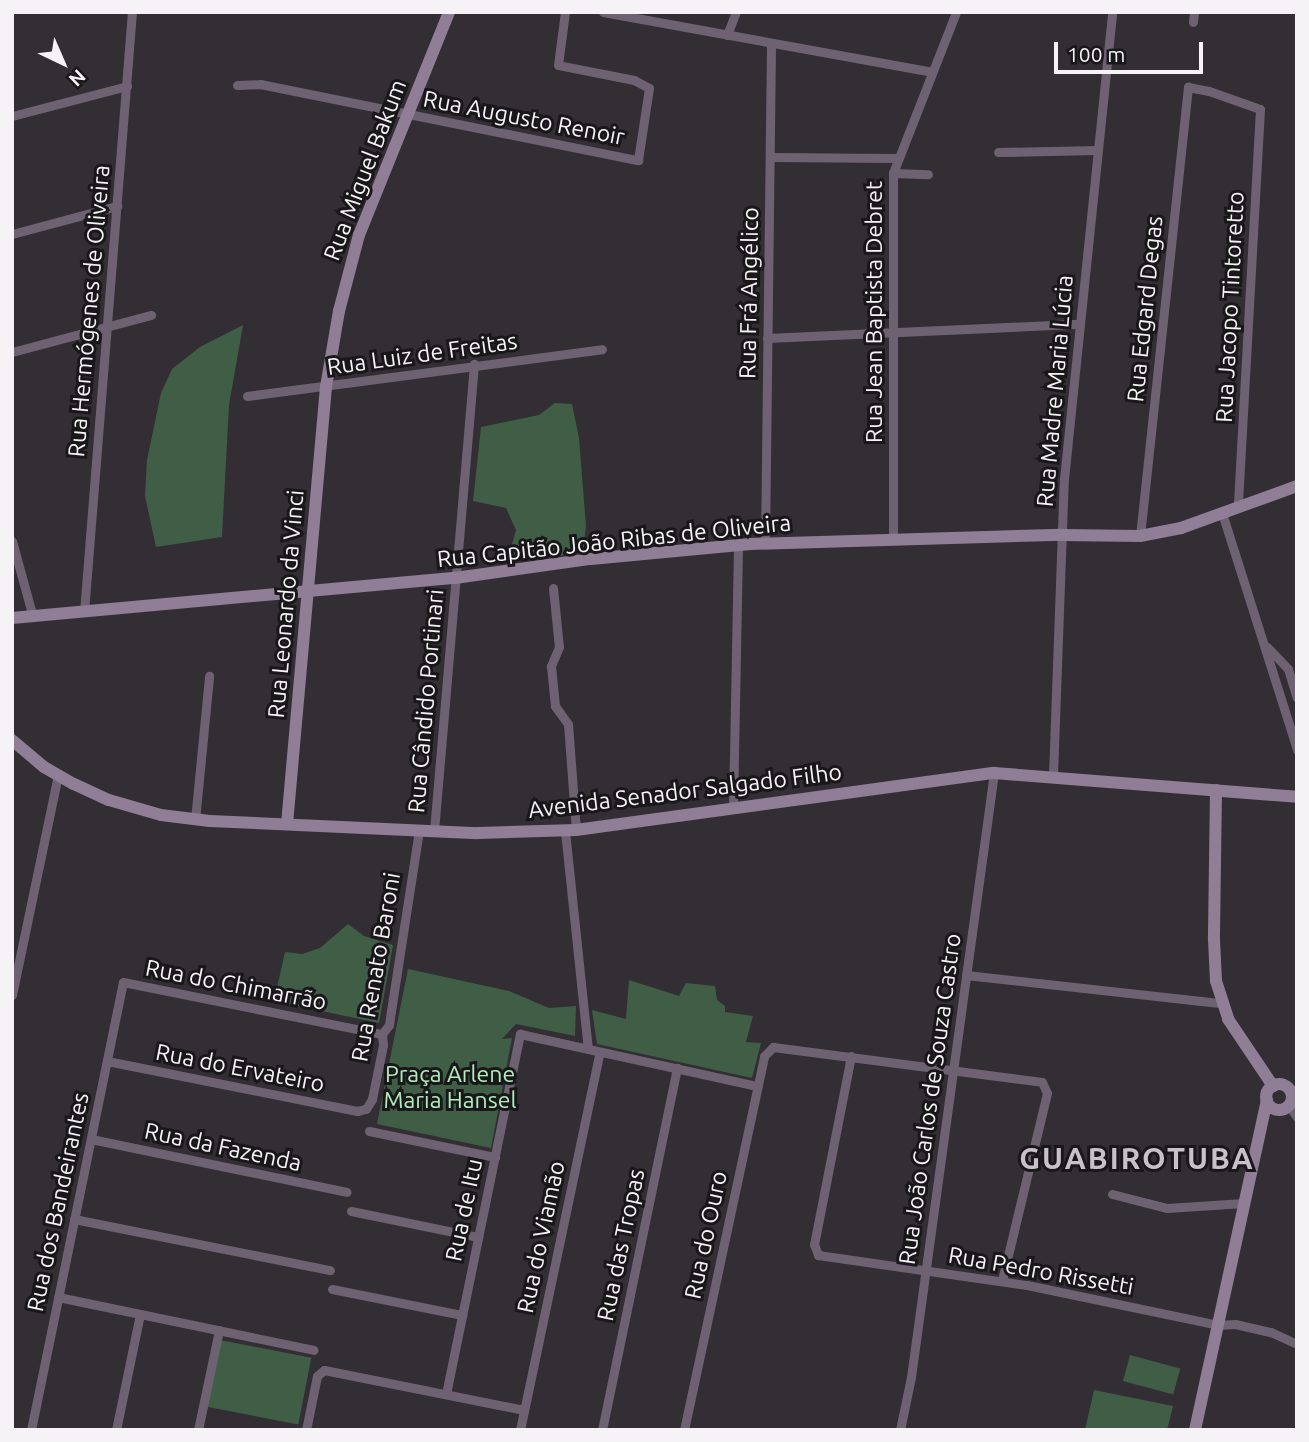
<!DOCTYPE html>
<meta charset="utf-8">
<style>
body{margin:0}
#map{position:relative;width:1309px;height:1442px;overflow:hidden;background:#332e34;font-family:Ubuntu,sans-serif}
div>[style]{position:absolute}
.green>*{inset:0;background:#3f5e45;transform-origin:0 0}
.street>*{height:9px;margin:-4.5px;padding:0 4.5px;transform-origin:4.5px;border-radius:4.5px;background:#6e6272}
.secondary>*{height:12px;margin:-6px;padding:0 6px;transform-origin:6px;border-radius:6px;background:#907e97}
.secondary>.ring{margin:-6px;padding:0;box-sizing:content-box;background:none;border:12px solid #907e97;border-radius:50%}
span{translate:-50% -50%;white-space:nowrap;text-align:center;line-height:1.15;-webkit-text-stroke:6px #19171a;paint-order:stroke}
.street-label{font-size:23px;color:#f6f3f7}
.park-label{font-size:23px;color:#afedba}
.district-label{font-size:30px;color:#c7c1c9;font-weight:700;letter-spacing:2px}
.frame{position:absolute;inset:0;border:14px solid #f6f3f7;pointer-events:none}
.north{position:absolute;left:28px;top:28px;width:70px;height:70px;-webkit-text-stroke:5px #19171a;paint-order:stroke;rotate:136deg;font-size:19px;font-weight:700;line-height:28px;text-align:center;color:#f6f3f7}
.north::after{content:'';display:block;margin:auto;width:24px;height:32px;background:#f6f3f7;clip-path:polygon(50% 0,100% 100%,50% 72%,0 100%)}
.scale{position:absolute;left:1054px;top:42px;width:149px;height:32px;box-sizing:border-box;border:4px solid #f6f3f7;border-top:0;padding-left:9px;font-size:21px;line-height:24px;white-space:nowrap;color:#f6f3f7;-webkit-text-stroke:5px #19171a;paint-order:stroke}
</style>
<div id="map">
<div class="green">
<div style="clip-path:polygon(243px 325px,229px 405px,222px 537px,156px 547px,145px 496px,147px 460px,161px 393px,172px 369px,200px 347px)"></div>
<div style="clip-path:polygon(555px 403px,572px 404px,579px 438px,586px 526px,583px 551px,542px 559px,509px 555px,516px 530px,506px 508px,473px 501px,481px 427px,539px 415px)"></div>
<div style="clip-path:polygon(348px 924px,364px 936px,393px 945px,379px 1023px,274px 1001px,285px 952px,302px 954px,320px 948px)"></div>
<div style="clip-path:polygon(408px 969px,509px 991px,549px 1008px,576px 1006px,575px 1036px,516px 1024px,502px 1039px,512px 1038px,491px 1148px,377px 1124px)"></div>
<div style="clip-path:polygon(629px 980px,679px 996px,686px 983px,715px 986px,717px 1000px,725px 1006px,725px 1012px,753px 1016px,746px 1042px,761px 1043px,752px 1078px,597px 1044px,592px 1010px,626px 1019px)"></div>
<div style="left:220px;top:1340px;width:93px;height:68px;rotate:11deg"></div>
<div style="left:1130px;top:1355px;width:52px;height:27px;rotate:15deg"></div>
<div style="clip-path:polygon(1094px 1390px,1173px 1406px,1167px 1430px,1085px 1430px)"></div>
</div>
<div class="street">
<div style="left:603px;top:12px;width:334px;rotate:10.3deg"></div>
<div style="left:1193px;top:22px;width:10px;rotate:-84deg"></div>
<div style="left:727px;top:35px;width:25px;rotate:-69deg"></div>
<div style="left:237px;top:85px;width:23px;rotate:-2deg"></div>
<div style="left:260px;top:84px;width:386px;rotate:11.4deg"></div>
<div style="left:638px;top:160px;width:73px;rotate:-81.3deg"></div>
<div style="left:649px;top:88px;width:17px;rotate:-152deg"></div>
<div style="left:634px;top:80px;width:77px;rotate:-168.8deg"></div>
<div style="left:558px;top:65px;width:53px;rotate:-82.5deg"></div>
<div style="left:12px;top:116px;width:119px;rotate:-14.6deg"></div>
<div style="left:998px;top:152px;width:100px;rotate:-1.1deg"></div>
<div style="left:770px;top:157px;width:126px;rotate:0.5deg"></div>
<div style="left:893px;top:173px;width:35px;rotate:2deg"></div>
<div style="left:12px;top:234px;width:109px;rotate:-14.9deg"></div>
<div style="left:767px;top:338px;width:313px;rotate:-2.6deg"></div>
<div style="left:12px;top:352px;width:144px;rotate:-14.9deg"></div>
<div style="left:247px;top:396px;width:358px;rotate:-7.5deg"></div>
<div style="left:1222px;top:513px;width:249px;rotate:72.4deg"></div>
<div style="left:1140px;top:536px;width:452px;rotate:-83.9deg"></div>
<div style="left:1188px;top:87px;width:21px;rotate:11deg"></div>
<div style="left:1209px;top:91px;width:54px;rotate:19.4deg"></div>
<div style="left:1260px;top:109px;width:399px;rotate:93.2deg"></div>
<div style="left:893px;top:540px;width:367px;rotate:-90deg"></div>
<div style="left:893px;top:173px;width:173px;rotate:-68.6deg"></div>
<div style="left:12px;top:541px;width:79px;rotate:74.6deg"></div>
<div style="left:765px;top:544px;width:501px;rotate:-89.31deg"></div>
<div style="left:553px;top:588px;width:59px;rotate:84.2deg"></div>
<div style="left:559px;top:647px;width:21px;rotate:113deg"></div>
<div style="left:551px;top:666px;width:40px;rotate:84.3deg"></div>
<div style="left:555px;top:706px;width:22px;rotate:54deg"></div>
<div style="left:568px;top:724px;width:106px;rotate:85.7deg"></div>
<div style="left:84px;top:612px;width:602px;rotate:-85.43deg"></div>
<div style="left:1267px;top:647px;width:30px;rotate:46deg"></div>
<div style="left:1288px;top:669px;width:30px;rotate:73deg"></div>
<div style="left:1053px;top:775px;width:296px;rotate:-87.9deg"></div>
<div style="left:1064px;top:479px;width:469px;rotate:-84.1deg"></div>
<div style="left:733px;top:808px;width:263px;rotate:-88.9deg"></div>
<div style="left:195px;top:820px;width:145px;rotate:-84.4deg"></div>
<div style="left:434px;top:831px;width:469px;rotate:-85.1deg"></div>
<div style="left:565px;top:831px;width:219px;rotate:84deg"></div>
<div style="left:966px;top:975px;width:257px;rotate:6.3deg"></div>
<div style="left:12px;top:995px;width:225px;rotate:-78.2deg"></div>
<div style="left:851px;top:1056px;width:192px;rotate:101.1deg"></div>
<div style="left:814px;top:1244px;width:12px;rotate:70deg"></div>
<div style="left:818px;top:1255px;width:211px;rotate:8.2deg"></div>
<div style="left:1027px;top:1285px;width:195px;rotate:11.8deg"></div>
<div style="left:1218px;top:1325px;width:17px;rotate:-3deg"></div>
<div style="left:1235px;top:1324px;width:37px;rotate:13deg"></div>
<div style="left:1271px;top:1332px;width:29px;rotate:25deg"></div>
<div style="left:107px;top:1061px;width:255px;rotate:11.3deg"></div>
<div style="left:357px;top:1111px;width:9px;rotate:-13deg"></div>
<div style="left:366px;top:1109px;width:12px;rotate:-59deg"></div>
<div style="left:372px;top:1099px;width:55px;rotate:-78.5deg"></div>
<div style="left:383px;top:1045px;width:11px;rotate:-95deg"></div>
<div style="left:382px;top:1034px;width:11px;rotate:-52deg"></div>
<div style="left:389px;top:1025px;width:14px;rotate:-82deg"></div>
<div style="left:391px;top:1011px;width:183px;rotate:-81.2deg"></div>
<div style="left:1289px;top:1106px;width:14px;rotate:54deg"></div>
<div style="left:369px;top:1131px;width:129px;rotate:11.7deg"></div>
<div style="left:91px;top:1139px;width:261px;rotate:11.7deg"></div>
<div style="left:1112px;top:1194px;width:57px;rotate:14.3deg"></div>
<div style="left:1167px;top:1208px;width:77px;rotate:-3.7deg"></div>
<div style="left:351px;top:1211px;width:130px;rotate:11.6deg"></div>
<div style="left:74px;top:1219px;width:261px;rotate:11.3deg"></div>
<div style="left:332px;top:1289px;width:133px;rotate:11.3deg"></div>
<div style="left:58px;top:1297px;width:261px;rotate:11.7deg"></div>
<div style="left:446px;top:1394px;width:368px;rotate:-78.4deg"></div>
<div style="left:520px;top:1034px;width:243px;rotate:12.4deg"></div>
<div style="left:31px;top:1430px;width:457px;rotate:-78.4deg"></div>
<div style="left:123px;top:982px;width:264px;rotate:11.4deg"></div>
<div style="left:116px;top:1430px;width:118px;rotate:-78.3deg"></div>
<div style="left:198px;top:1430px;width:102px;rotate:-78.1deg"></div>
<div style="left:306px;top:1430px;width:55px;rotate:-78.5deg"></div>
<div style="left:317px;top:1376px;width:9px;rotate:-41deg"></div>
<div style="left:324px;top:1370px;width:204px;rotate:11.3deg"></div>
<div style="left:520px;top:1430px;width:386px;rotate:-78.1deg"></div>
<div style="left:602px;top:1430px;width:370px;rotate:-78.3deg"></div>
<div style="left:684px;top:1430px;width:382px;rotate:-77.9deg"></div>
<div style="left:764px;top:1056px;width:13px;rotate:-45deg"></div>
<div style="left:773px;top:1047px;width:271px;rotate:7.4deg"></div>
<div style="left:1042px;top:1082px;width:12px;rotate:66deg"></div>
<div style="left:1047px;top:1093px;width:192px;rotate:103.5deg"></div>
<div style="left:900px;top:1430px;width:54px;rotate:-78.3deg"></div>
<div style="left:911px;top:1377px;width:610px;rotate:-82.18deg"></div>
</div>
<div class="secondary">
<div style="left:12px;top:618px;width:445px;rotate:-5.2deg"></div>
<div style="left:455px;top:578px;width:137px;rotate:-8deg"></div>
<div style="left:591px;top:559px;width:160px;rotate:-5.4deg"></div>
<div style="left:750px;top:544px;width:312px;rotate:-1.7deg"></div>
<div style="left:1062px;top:535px;width:78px;rotate:0.7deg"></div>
<div style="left:1140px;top:536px;width:42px;rotate:-11deg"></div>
<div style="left:1181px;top:528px;width:123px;rotate:-19.9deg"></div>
<div style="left:12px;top:740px;width:42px;rotate:40.2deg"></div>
<div style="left:44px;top:767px;width:34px;rotate:30deg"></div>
<div style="left:74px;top:784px;width:38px;rotate:25deg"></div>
<div style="left:109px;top:800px;width:54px;rotate:16.1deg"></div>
<div style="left:161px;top:815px;width:49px;rotate:7deg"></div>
<div style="left:210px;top:821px;width:268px;rotate:2.6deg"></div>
<div style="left:478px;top:833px;width:98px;rotate:-1.8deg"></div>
<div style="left:576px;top:830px;width:422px;rotate:-7.8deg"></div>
<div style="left:994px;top:773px;width:304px;rotate:4.5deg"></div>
<div style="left:1216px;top:790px;width:150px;rotate:90.8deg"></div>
<div style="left:1214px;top:940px;width:41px;rotate:87.2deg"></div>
<div style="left:1216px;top:981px;width:40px;rotate:72deg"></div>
<div style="left:1228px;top:1019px;width:81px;rotate:56.1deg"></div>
<div style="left:287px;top:824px;width:439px;rotate:-84.9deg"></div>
<div style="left:326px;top:387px;width:77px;rotate:-80.3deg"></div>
<div style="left:339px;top:311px;width:79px;rotate:-75.3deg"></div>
<div style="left:359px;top:235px;width:240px;rotate:-68deg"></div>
<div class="ring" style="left:1266px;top:1084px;width:14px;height:14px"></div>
<div style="left:1195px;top:1430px;width:338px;rotate:-77.7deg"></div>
</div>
<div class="street-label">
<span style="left:524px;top:118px;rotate:11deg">Rua Augusto Renoir</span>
<span style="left:365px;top:170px;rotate:-69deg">Rua Miguel Bakum</span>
<span style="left:749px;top:293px;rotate:-89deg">Rua Frá Angélico</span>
<span style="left:1230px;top:307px;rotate:-87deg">Rua Jacopo Tintoretto</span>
<span style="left:1145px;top:309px;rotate:-84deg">Rua Edgard Degas</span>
<span style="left:89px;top:311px;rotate:-85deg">Rua Hermógenes de Oliveira</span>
<span style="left:874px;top:312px;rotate:-90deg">Rua Jean Baptista Debret</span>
<span style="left:422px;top:354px;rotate:-8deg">Rua Luiz de Freitas</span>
<span style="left:1055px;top:391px;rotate:-85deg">Rua Madre Maria Lúcia</span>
<span style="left:614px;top:541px;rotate:-6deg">Rua Capitão João Ribas de Oliveira</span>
<span style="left:286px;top:604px;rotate:-85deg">Rua Leonardo da Vinci</span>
<span style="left:426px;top:701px;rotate:-85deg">Rua Cândido Portinari</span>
<span style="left:685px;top:791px;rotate:-7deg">Avenida Senador Salgado Filho</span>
<span style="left:376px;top:967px;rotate:-80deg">Rua Renato Baroni</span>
<span style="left:236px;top:985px;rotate:11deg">Rua do Chimarrão</span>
<span style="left:240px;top:1068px;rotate:11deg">Rua do Ervateiro</span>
<span style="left:930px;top:1099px;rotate:-82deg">Rua João Carlos de Souza Castro</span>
<span style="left:223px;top:1147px;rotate:12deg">Rua da Fazenda</span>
<span style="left:58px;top:1202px;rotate:-78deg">Rua dos Bandeirantes</span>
<span style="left:464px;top:1210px;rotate:-78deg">Rua de Itu</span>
<span style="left:706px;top:1235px;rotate:-78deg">Rua do Ouro</span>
<span style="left:541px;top:1237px;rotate:-78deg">Rua do Viamão</span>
<span style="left:621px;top:1245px;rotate:-78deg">Rua das Tropas</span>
<span style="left:1041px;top:1271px;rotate:10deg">Rua Pedro Rissetti</span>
</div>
<div class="park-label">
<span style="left:450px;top:1087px">Praça Arlene<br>Maria Hansel</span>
</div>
<div class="district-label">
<span style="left:1137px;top:1158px">GUABIROTUBA</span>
</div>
<div class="frame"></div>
<div class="north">N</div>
<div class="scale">100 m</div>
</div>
